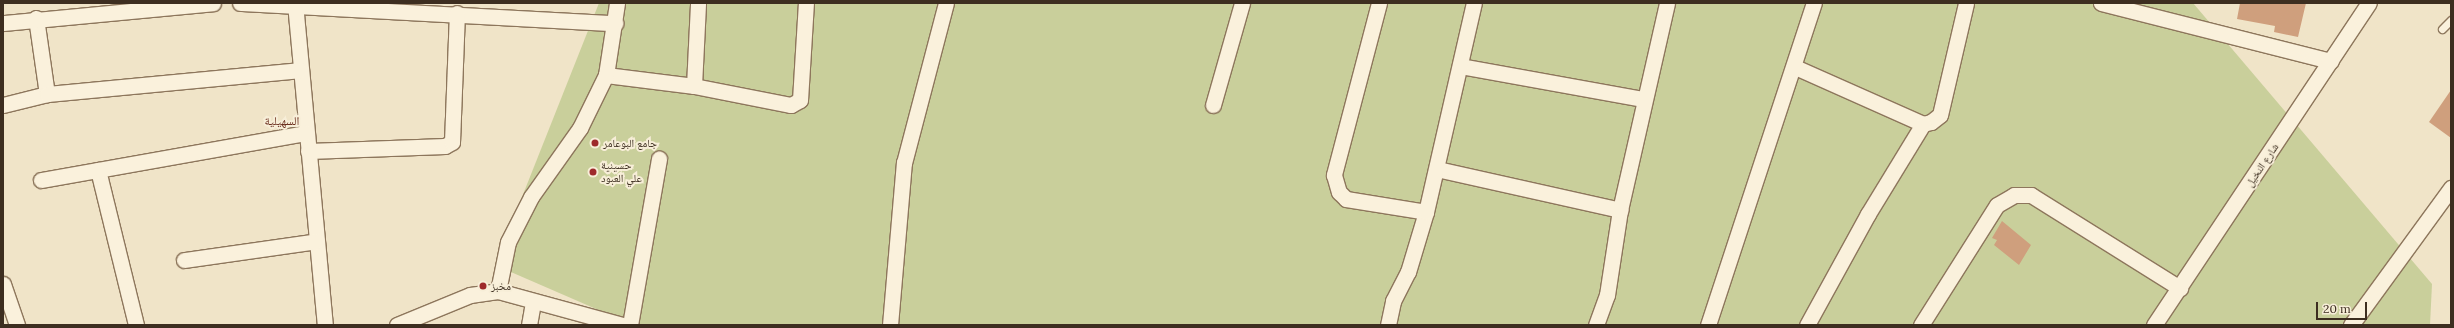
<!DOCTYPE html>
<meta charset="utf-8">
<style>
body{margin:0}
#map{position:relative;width:2454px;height:328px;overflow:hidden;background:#f0e4c8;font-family:Lora,"Noto Naskh Arabic",serif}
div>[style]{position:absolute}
.green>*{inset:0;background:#c9cf9b}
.building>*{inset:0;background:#cf9f7d}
.roads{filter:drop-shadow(1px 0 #8d765c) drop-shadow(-1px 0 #8d765c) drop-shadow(0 1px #8d765c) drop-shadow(0 -1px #8d765c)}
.lane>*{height:7px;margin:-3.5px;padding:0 3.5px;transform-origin:3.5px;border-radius:3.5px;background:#faf1dc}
.street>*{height:15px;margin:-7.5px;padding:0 7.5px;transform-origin:7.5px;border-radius:7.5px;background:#faf1dc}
.dots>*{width:11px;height:11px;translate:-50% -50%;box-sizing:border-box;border:2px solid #f7eed8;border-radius:50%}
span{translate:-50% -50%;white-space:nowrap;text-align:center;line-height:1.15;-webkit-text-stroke:4px #f7eed8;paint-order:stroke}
.poi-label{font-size:11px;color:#3d2e20}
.left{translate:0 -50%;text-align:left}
.street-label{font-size:11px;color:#3d2e20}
.neighbourhood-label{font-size:12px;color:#6b2e1e}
.frame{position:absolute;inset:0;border:4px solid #3d2e20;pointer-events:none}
.scale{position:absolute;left:2316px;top:302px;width:51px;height:18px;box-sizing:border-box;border:2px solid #3d2e20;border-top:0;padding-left:5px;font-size:12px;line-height:14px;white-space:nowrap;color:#3d2e20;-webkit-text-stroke:3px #f7eed8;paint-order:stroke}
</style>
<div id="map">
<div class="green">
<div style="clip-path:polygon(599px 3px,2193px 3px,2432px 284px,2430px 325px,633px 325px,495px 265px)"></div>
</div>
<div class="building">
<div style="clip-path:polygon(2240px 3px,2306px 3px,2298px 37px,2274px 32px,2275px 26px,2237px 19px)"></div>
<div style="clip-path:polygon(2451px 90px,2451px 138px,2429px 122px)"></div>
<div style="clip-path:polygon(2002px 221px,2031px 245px,2019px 265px,1994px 245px,1997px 240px,1992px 238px)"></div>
</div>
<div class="roads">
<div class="lane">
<div style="left:2442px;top:29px;width:13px;rotate:-45deg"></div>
</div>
<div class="street">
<div style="left:240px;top:3px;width:376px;rotate:3.1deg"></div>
<div style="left:295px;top:3px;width:323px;rotate:84.7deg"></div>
<div style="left:1379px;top:3px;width:178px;rotate:104.7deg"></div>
<div style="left:1334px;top:175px;width:18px;rotate:74deg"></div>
<div style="left:1339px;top:192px;width:10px;rotate:45deg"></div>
<div style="left:1346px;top:199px;width:81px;rotate:9.2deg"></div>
<div style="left:2101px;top:3px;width:237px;rotate:14.2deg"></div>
<div style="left:36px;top:18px;width:77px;rotate:81.8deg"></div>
<div style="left:3px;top:23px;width:211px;rotate:-5.4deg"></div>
<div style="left:1460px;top:66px;width:186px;rotate:10.2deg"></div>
<div style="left:1795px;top:67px;width:140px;rotate:24deg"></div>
<div style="left:1923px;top:124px;width:8px;rotate:-14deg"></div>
<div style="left:1931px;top:122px;width:11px;rotate:-38deg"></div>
<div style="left:1940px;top:115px;width:115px;rotate:-76.9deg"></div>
<div style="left:606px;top:75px;width:89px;rotate:7.1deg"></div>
<div style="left:694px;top:86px;width:99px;rotate:11.1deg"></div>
<div style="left:791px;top:105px;width:10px;rotate:-29deg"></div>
<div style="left:800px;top:100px;width:97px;rotate:-86.5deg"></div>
<div style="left:694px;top:86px;width:83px;rotate:-87.2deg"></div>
<div style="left:3px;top:105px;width:45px;rotate:-14deg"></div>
<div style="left:47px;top:94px;width:253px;rotate:-5.4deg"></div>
<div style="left:1213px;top:105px;width:106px;rotate:-74.1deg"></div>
<div style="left:308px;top:151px;width:137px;rotate:-2.1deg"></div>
<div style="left:445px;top:146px;width:8px;rotate:-30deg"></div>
<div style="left:452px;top:142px;width:129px;rotate:-87.8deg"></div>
<div style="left:1437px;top:169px;width:188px;rotate:12.6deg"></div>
<div style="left:98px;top:170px;width:160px;rotate:76.2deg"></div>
<div style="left:41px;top:180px;width:269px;rotate:-10.1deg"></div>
<div style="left:184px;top:260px;width:134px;rotate:-8.1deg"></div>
<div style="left:3px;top:284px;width:43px;rotate:71.1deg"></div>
<div style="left:498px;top:291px;width:50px;rotate:-78.5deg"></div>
<div style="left:508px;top:242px;width:51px;rotate:-62.9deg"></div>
<div style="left:531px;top:197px;width:85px;rotate:-54.6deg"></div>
<div style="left:580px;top:128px;width:59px;rotate:-63.9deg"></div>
<div style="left:606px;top:75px;width:73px;rotate:-81.3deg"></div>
<div style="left:397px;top:325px;width:79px;rotate:-22.3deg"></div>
<div style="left:470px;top:295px;width:28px;rotate:-8deg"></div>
<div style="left:498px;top:291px;width:129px;rotate:15.3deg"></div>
<div style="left:529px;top:325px;width:23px;rotate:-80deg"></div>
<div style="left:630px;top:325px;width:169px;rotate:-80.1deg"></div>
<div style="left:890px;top:325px;width:163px;rotate:-85.1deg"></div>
<div style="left:904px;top:163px;width:165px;rotate:-75.3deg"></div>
<div style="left:1388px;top:325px;width:25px;rotate:-78deg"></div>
<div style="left:1393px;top:301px;width:33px;rotate:-63deg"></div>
<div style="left:1408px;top:272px;width:63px;rotate:-73.3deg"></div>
<div style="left:1426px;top:212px;width:214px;rotate:-77.1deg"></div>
<div style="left:1596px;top:325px;width:32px;rotate:-70deg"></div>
<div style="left:1607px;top:295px;width:86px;rotate:-81.3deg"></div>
<div style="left:1620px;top:210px;width:212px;rotate:-77.2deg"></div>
<div style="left:1708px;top:325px;width:339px;rotate:-71.8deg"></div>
<div style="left:1807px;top:325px;width:127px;rotate:-61.2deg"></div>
<div style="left:1868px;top:214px;width:105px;rotate:-58.6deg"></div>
<div style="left:1921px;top:325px;width:142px;rotate:-57.7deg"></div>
<div style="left:1997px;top:205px;width:20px;rotate:-30deg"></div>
<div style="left:2014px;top:195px;width:17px"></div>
<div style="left:2031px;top:195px;width:176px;rotate:32deg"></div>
<div style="left:2154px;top:325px;width:387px;rotate:-56.3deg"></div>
<div style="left:2351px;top:325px;width:170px;rotate:-53.9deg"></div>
</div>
</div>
<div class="dots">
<div style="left:595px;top:143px;background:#9e2a2b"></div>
<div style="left:593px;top:172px;background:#9e2a2b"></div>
<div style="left:483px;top:286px;background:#9e2a2b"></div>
</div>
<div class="poi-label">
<span class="left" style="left:603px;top:143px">جامع البوعامر</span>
<span class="left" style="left:601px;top:172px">حسينية<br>علي العبود</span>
<span class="left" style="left:491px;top:286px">مخبز</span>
</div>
<div class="street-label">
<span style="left:2262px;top:165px;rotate:-56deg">شارع النخيل</span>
</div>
<div class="neighbourhood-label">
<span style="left:282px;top:121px">السهيلية</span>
</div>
<div class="frame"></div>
<div class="scale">20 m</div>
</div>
